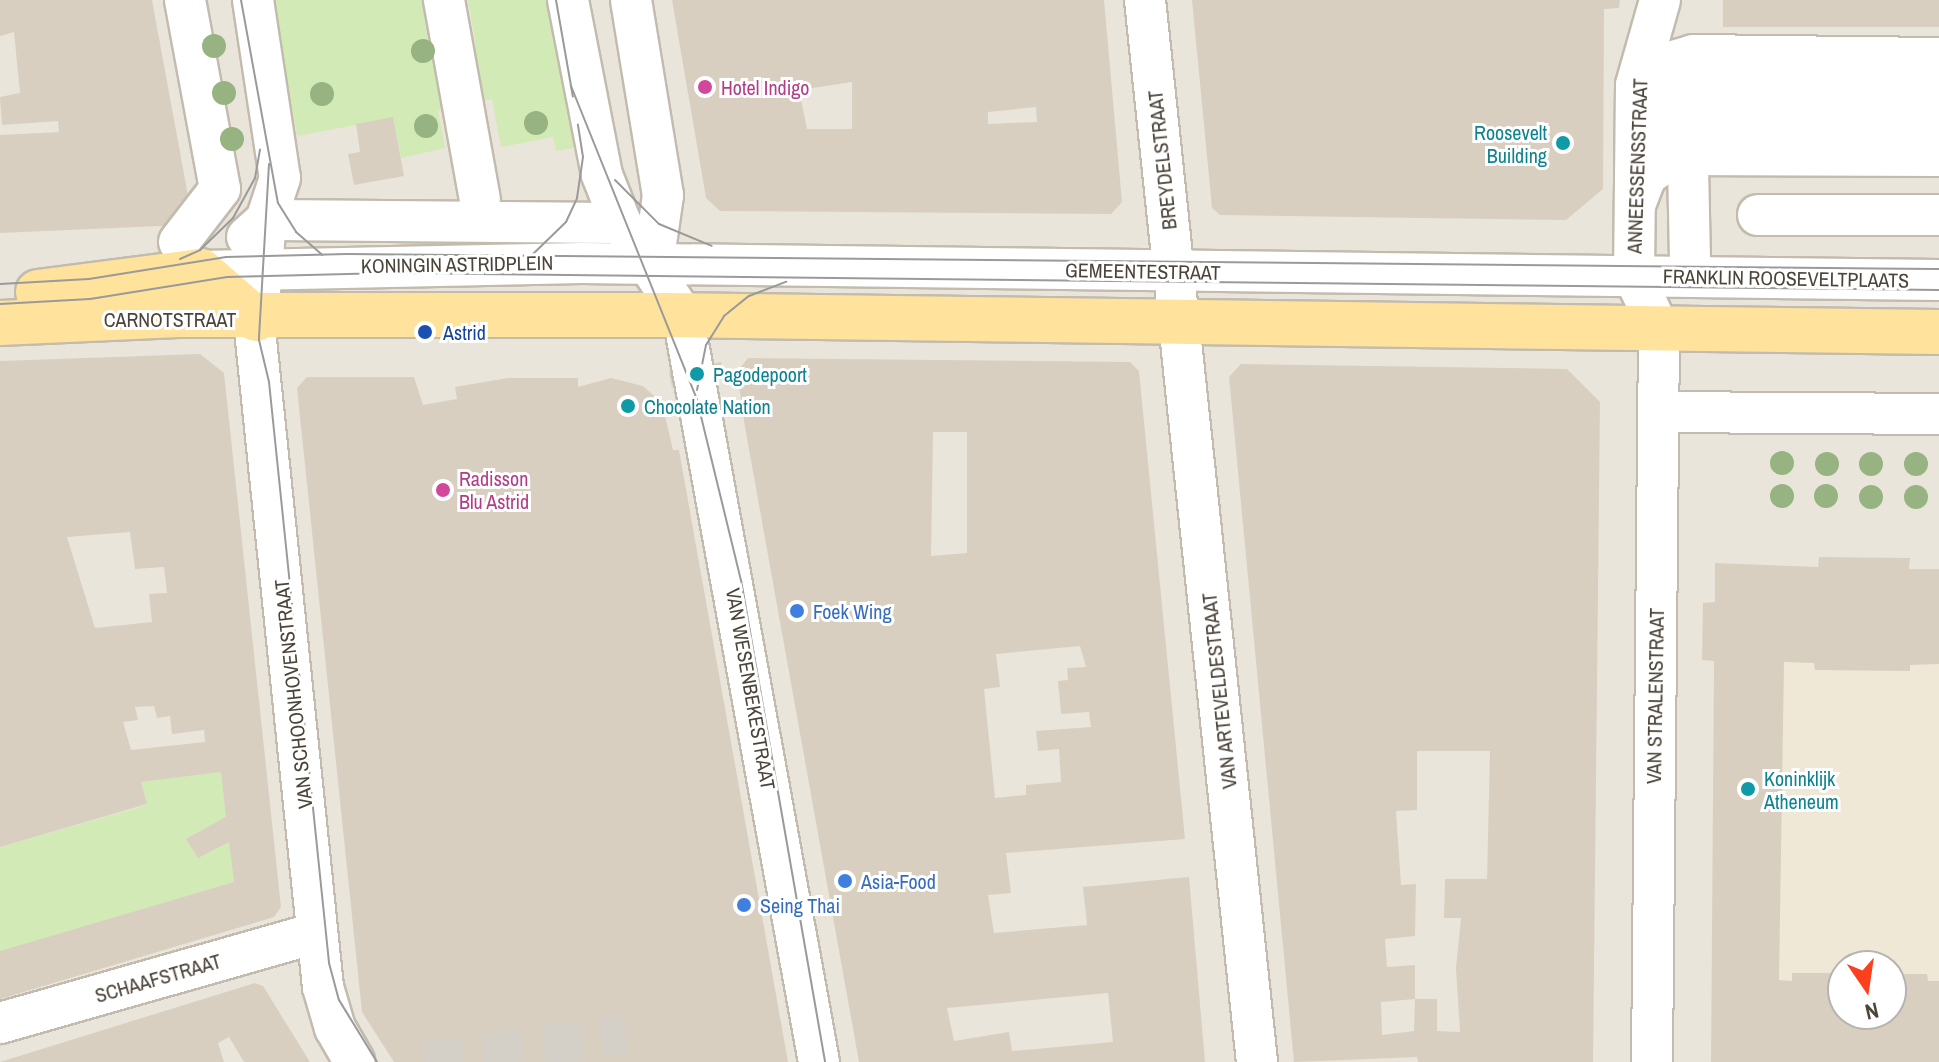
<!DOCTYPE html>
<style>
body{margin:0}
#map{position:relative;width:1939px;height:1062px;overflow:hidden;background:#f6f3ec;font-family:"Archivo Narrow",sans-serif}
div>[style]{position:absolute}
.residential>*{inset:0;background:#eae5da}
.education>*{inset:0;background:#efe8d6}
.green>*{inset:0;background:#d2eab5}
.building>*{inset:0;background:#d8cfc1;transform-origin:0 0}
.minor-tunnel>*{height:40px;margin-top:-20px;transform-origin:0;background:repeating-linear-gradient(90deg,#d4d0c8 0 40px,transparent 0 60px)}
.roads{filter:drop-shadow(2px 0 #c2bbae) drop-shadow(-2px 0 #c2bbae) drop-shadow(0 2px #c2bbae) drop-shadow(0 -2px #c2bbae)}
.minor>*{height:40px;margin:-20px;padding:0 20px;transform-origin:20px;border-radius:20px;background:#fff}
.major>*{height:44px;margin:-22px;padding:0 22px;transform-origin:22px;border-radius:22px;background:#ffe39c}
.tram>*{height:2px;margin:-1px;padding:0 1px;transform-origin:1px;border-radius:1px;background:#9a9a9a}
.trees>*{width:24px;height:24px;margin:-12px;border-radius:50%;background:#97b381}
.dots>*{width:22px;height:22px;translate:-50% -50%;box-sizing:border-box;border:4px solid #fff;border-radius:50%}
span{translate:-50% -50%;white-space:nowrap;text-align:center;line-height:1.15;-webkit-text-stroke:6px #fff;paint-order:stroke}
.hotel-label{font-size:20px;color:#b23c85}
.left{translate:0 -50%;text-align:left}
.culture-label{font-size:20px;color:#0d838f}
.right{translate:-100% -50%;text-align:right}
.street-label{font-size:20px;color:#4b4439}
.transit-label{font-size:20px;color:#164399}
.shop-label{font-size:20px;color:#366cbe}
.north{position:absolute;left:1827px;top:950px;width:80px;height:80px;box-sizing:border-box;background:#fff;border:2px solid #b7b4b0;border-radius:50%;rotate:167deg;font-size:22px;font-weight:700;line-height:32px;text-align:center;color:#4b4439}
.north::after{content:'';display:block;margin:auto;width:28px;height:36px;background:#fc3f1d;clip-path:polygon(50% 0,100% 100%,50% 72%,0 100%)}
</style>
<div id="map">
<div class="residential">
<div style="clip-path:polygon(evenodd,0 0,1939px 0,1939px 1062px,0 1062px,0 0,1843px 966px,1891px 966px,1891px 1014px,1843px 1014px,1843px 966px)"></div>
</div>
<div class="education">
<div style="clip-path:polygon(evenodd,1819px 557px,1910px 558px,1910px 569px,1939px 569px,1939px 1062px,1711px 1062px,1714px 661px,1702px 660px,1703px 603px,1715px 602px,1715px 563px,1818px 567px,1819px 557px,1843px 966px,1891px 966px,1891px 1014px,1843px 1014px,1843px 966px)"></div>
</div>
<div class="green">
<div style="clip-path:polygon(273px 0,436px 0,455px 107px,438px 111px,445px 148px,401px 158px,393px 118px,297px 136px)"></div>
<div style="clip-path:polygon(468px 0,547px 0,574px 148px,556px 151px,553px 137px,501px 147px,492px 99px,476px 103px,465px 49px,476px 46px)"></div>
<div style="clip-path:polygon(221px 772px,234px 882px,0 951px,0 847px,147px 805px,141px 782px)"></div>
</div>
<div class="building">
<div style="clip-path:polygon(0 0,152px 0,191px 212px,182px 225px,0 233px,0 135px,59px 132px,58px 121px,2px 125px,0 97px,20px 93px,14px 32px,0 36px)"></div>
<div style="clip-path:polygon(evenodd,672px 0,1104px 0,1122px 202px,1111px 214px,720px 211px,706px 198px,672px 0,852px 82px,852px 129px,807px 129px,799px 90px,852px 82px,672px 0,1036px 107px,1037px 122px,988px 124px,988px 112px,1036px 107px)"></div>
<div style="clip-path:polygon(1192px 0,1620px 0,1619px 8px,1604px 9px,1603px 189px,1566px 220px,1220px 215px,1212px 208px)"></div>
<div style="left:1723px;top:0;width:216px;height:27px"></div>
<div style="clip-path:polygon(393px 117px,404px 176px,354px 185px,348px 154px,360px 152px,356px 124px)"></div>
<div style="clip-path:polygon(evenodd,200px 354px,224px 373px,281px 907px,274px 917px,0 999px,0 951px,234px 882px,229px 842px,198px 858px,186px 839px,226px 817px,221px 772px,141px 782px,147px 804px,0 847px,0 361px,200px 354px,130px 532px,135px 569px,164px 567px,167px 593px,149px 594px,152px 622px,95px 628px,67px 537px,130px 532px,200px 354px,154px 706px,157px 718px,170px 716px,172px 734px,204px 730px,205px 742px,131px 750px,123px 722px,138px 720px,135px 707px,154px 706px)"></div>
<div style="clip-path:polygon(evenodd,748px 358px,1130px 362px,1139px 371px,1185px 839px,1006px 853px,1011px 893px,988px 895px,994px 933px,1087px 925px,1083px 887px,1189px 877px,1205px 1062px,859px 1062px,745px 427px,737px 372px,748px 358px,933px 432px,967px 432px,967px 553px,931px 556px,933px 432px,748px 358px,1080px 646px,1086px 667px,1067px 668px,1068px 680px,1058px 681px,1061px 714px,1089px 712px,1091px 727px,1036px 731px,1038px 751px,1059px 749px,1061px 782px,1026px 785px,1026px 795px,995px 798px,984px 689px,1000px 687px,996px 654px,1080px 646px,748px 358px,1108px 993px,1113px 1042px,1012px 1051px,1009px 1032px,954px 1041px,947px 1008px,1108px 993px)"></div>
<div style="left:721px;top:362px;width:15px;height:53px;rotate:79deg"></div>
<div style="clip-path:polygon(evenodd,1241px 364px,1567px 369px,1600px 402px,1593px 1062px,1418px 1062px,1417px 1057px,1294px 1062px,1229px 377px,1241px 364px,1417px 751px,1490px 751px,1487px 879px,1445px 879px,1444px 918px,1461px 918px,1456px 968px,1460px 1032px,1437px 1031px,1437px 999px,1415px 999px,1414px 1031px,1382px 1035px,1381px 1002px,1415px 999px,1415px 965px,1387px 967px,1385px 939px,1415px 936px,1416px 884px,1401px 885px,1396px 811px,1417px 810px,1417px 751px)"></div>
<div style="clip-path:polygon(307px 377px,414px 377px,423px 405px,457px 399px,455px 387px,508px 378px,578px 378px,578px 387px,611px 378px,643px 386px,662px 403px,673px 450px,679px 450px,788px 1062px,394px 1062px,362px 1012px,297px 388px)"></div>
<div style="clip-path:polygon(1819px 557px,1910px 558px,1909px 569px,1939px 569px,1939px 664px,1910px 665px,1910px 671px,1815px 670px,1814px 663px,1784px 662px,1779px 980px,1792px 981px,1792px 973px,1843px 973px,1843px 1014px,1891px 1014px,1891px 974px,1927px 974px,1928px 981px,1939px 981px,1939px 1062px,1711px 1062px,1714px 661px,1702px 660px,1703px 603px,1715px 602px,1715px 563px,1818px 567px)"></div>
<div style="clip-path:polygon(255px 983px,263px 986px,310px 1062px,244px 1062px,229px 1037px,218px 1043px,224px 1062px,0 1062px)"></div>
</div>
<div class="minor-tunnel">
<div style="left:424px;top:1062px;width:203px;rotate:-7.7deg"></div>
</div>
<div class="roads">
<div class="minor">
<div style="left:253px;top:0;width:180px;rotate:81.4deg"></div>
<div style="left:280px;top:178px;width:44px;rotate:108.4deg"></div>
<div style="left:266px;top:220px;width:120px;rotate:94.8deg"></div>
<div style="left:256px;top:340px;width:650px;rotate:84.09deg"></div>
<div style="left:323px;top:987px;width:43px;rotate:73.7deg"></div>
<div style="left:335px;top:1028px;width:39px;rotate:60deg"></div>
<div style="left:444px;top:0;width:203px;rotate:79.8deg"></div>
<div style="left:568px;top:0;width:178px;rotate:79deg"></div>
<div style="left:602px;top:175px;width:52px;rotate:68.4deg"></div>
<div style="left:621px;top:223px;width:112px;rotate:56.3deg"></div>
<div style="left:683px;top:316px;width:758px;rotate:79.67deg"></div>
<div style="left:631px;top:0;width:198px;rotate:80.7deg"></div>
<div style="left:663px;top:195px;width:70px;rotate:98.2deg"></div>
<div style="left:1145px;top:0;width:1068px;rotate:83.98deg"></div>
<div style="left:1637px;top:99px;width:40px;rotate:-57.1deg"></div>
<div style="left:1659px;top:65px;width:35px;rotate:-16deg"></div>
<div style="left:1693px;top:55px;width:246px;rotate:0.7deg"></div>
<div style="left:1636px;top:140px;width:32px;rotate:-72deg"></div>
<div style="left:1646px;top:110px;width:35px;rotate:-35deg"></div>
<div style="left:1675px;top:90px;width:264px;rotate:0.2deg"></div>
<div style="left:1688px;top:165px;width:94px;rotate:88.8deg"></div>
<div style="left:1635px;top:172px;width:31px;rotate:-69deg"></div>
<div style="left:1646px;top:143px;width:35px;rotate:-35deg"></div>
<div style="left:1675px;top:123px;width:264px"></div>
<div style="left:1635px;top:205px;width:31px;rotate:-69deg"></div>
<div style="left:1646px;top:176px;width:36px;rotate:-36deg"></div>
<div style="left:1675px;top:155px;width:264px;rotate:0.2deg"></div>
<div style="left:1758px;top:215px;width:181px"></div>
<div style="left:247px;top:237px;width:25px;rotate:-42deg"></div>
<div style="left:266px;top:220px;width:355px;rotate:0.5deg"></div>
<div style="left:179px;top:242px;width:67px;rotate:-52.3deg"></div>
<div style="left:220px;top:189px;width:192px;rotate:-100.5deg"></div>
<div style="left:201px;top:271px;width:381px;rotate:-1.2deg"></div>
<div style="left:582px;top:263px;width:1357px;rotate:0.72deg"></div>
<div style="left:1658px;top:412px;width:281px;rotate:0.4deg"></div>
<div style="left:0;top:1023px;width:329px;rotate:-15.9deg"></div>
<div style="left:1652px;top:1062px;width:733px;rotate:-89.45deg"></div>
<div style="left:1659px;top:329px;width:59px;rotate:-115.3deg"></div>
<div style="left:1634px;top:276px;width:191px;rotate:-89.4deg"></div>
<div style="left:1636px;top:85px;width:88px;rotate:-74.2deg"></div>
</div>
<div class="major">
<div style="left:38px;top:292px;width:164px;rotate:-7.3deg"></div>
<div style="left:201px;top:271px;width:73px;rotate:41.1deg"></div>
<div style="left:0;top:323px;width:178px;rotate:-2.6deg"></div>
<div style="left:178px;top:315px;width:489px"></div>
<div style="left:667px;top:315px;width:1272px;rotate:0.77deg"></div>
</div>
</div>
<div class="tram">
<div style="left:241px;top:0;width:206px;rotate:79.7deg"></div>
<div style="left:278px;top:203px;width:34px;rotate:58deg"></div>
<div style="left:296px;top:232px;width:35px;rotate:41deg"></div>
<div style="left:556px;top:0;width:98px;rotate:80.1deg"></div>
<div style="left:571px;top:86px;width:338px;rotate:68.1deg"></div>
<div style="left:697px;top:400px;width:185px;rotate:76.3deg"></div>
<div style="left:741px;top:580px;width:489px;rotate:80.1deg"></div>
<div style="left:269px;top:164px;width:176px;rotate:93.3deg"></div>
<div style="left:259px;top:340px;width:43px;rotate:76.6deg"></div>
<div style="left:269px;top:382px;width:584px;rotate:84.1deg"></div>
<div style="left:329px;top:963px;width:38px;rotate:75deg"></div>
<div style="left:339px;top:1000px;width:73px;rotate:58.5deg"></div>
<div style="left:615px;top:180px;width:62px;rotate:45deg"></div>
<div style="left:659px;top:224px;width:57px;rotate:22.5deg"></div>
<div style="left:533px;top:254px;width:46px;rotate:-44.1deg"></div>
<div style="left:566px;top:222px;width:26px;rotate:-65deg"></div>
<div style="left:577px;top:198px;width:41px;rotate:-81.7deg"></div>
<div style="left:583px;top:157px;width:33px;rotate:-99deg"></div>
<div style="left:180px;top:259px;width:22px;rotate:-24deg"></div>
<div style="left:200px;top:250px;width:46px;rotate:-44.1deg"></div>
<div style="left:233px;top:218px;width:46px;rotate:-61.2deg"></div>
<div style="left:255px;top:178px;width:29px;rotate:-80deg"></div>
<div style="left:0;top:284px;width:89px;rotate:-3.2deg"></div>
<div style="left:89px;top:279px;width:139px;rotate:-9.1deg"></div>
<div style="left:226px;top:257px;width:121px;rotate:-1.4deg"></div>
<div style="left:347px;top:254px;width:1592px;rotate:0.54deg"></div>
<div style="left:0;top:304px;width:90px;rotate:-3.2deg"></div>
<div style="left:90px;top:299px;width:139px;rotate:-9.1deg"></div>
<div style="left:227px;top:277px;width:161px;rotate:-1.4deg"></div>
<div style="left:388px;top:273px;width:1551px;rotate:0.63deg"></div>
<div style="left:697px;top:390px;width:46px;rotate:-78.7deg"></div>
<div style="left:706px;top:345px;width:34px;rotate:-58deg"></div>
<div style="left:724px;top:316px;width:32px;rotate:-39deg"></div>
<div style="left:749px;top:296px;width:40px;rotate:-21deg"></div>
</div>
<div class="trees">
<div style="left:214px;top:46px"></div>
<div style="left:423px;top:51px"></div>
<div style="left:224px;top:93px"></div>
<div style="left:322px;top:94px"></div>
<div style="left:536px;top:123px"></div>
<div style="left:426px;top:126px"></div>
<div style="left:232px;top:139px"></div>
<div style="left:1782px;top:463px"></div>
<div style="left:1827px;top:464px"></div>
<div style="left:1871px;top:464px"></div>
<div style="left:1916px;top:464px"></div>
<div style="left:1782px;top:496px"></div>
<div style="left:1826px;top:496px"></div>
<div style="left:1871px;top:497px"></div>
<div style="left:1916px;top:497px"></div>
</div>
<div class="dots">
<div style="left:705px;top:87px;background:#d1479c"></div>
<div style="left:1563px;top:143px;background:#0f9aa8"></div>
<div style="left:425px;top:332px;background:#1a4fb4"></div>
<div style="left:697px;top:374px;background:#0f9aa8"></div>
<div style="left:628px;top:406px;background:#0f9aa8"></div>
<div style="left:443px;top:490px;background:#d1479c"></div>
<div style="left:797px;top:611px;background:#3f7fe0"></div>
<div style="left:1748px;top:789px;background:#0f9aa8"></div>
<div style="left:845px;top:881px;background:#3f7fe0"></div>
<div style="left:744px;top:905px;background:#3f7fe0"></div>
</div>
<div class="hotel-label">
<span class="left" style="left:721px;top:87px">Hotel Indigo</span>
<span class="left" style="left:459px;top:490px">Radisson<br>Blu Astrid</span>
</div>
<div class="culture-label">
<span class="right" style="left:1547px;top:144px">Roosevelt<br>Building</span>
<span class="left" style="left:713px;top:374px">Pagodepoort</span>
<span class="left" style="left:644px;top:406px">Chocolate Nation</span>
<span class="left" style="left:1764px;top:790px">Koninklijk<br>Atheneum</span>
</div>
<div class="street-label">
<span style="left:1162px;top:160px;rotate:-96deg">BREYDELSTRAAT</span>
<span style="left:1637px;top:166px;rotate:-88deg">ANNEESSENSSTRAAT</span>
<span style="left:457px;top:264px;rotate:-1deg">KONINGIN ASTRIDPLEIN</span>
<span style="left:1143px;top:271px;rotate:1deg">GEMEENTESTRAAT</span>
<span style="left:1786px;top:278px;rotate:1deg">FRANKLIN ROOSEVELTPLAATS</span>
<span style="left:170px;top:319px">CARNOTSTRAAT</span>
<span style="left:751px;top:689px;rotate:80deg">VAN WESENBEKESTRAAT</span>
<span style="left:1219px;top:691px;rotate:-96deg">VAN ARTEVELDESTRAAT</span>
<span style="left:293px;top:694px;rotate:-96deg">VAN SCHOONHOVENSTRAAT</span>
<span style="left:1655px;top:696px;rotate:-89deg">VAN STRALENSTRAAT</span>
<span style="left:158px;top:978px;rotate:-16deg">SCHAAFSTRAAT</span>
</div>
<div class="transit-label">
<span class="left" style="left:443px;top:332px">Astrid</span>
</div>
<div class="shop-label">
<span class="left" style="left:813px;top:611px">Foek Wing</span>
<span class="left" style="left:861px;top:881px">Asia-Food</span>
<span class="left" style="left:760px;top:905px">Seing Thai</span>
</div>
<div class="north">N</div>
</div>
